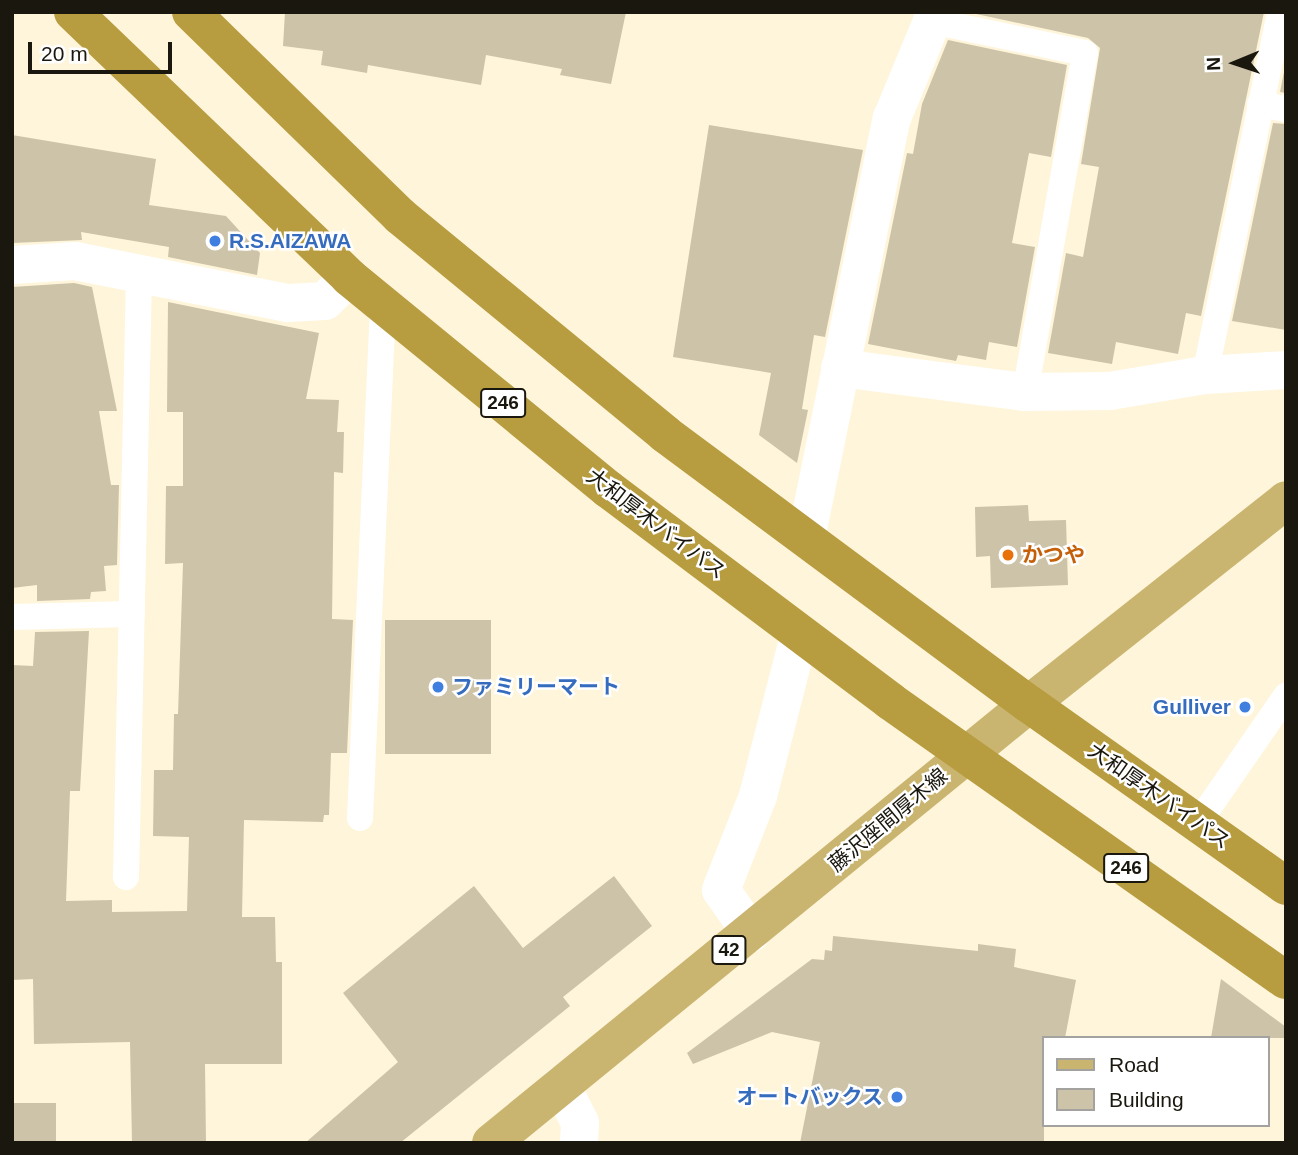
<!DOCTYPE html>
<meta charset="utf-8">
<style>
body{margin:0}
#map{position:relative;width:1298px;height:1155px;overflow:hidden;background:#fef5da;font-family:Arial,"Noto Sans JP",sans-serif}
div>[style]{position:absolute}
.building>*{inset:0;background:#ccc3a9;transform-origin:0 0}
.service>*{height:26px;margin:-13px;padding:0 13px;transform-origin:13px;border-radius:13px;background:#fff}
.minor>*{height:38px;margin:-19px;padding:0 19px;transform-origin:19px;border-radius:19px;background:#fff}
.primary>*{height:38px;margin:-19px;padding:0 19px;transform-origin:19px;border-radius:19px;background:#cab570}
.trunk>*{height:38px;margin:-19px;padding:0 19px;transform-origin:19px;border-radius:19px;background:#b89c40}
.dots>*{width:19px;height:19px;translate:-50% -50%;box-sizing:border-box;border:4px solid #fff;border-radius:50%}
span{translate:-50% -50%;white-space:nowrap;text-align:center;line-height:1.15;-webkit-text-stroke:5px #fff;paint-order:stroke}
.shield-label span{padding:2px 5px;background:#fff;border:2px solid;border-radius:5px;-webkit-text-stroke-width:0}
.shield-label{font-size:19px;color:#1a170e;font-weight:700}
.shop-label{font-size:21px;color:#366cbe;font-weight:700}
.left{translate:0 -50%;text-align:left}
.right{translate:-100% -50%;text-align:right}
.street-label{font-size:21px;color:#1a170e}
.food-label{font-size:21px;color:#c56008;font-weight:700}
.frame{position:absolute;inset:0;border:14px solid #1a170e;pointer-events:none}
.legend{position:absolute;left:1042px;top:1036px;width:228px;height:91px;box-sizing:border-box;background:#fff;border:2px solid #a3a29f;margin:0;padding:9px 12px;list-style:none;font-size:21px;color:#1a170e}
.legend li{display:flex;align-items:center;gap:14px;height:35px}
.legend b{width:35px;border:2px solid #a3a29f}
.north{position:absolute;left:1200px;top:28px;width:70px;height:70px;-webkit-text-stroke:5px #fff;paint-order:stroke;rotate:268deg;font-size:19px;font-weight:700;line-height:28px;text-align:center;color:#1a170e}
.north::after{content:'';display:block;margin:auto;width:24px;height:32px;background:#1a170e;clip-path:polygon(50% 0,100% 100%,50% 72%,0 100%)}
.scale{position:absolute;left:28px;top:42px;width:144px;height:32px;box-sizing:border-box;border:4px solid #1a170e;border-top:0;padding-left:9px;font-size:21px;line-height:24px;white-space:nowrap;color:#1a170e;-webkit-text-stroke:5px #fff;paint-order:stroke}
</style>
<div id="map">
<div class="building">
<div style="clip-path:polygon(285px 12px,626px 12px,611px 84px,560px 75px,562px 69px,486px 55px,481px 85px,368px 65px,367px 73px,321px 65px,323px 51px,283px 46px)"></div>
<div style="clip-path:polygon(967px 12px,1264px 12px,1201px 316px,1186px 313px,1178px 354px,1116px 342px,1112px 364px,1048px 353px,1066px 253px,1083px 257px,1099px 167px,1081px 164px,1100px 48px,1088px 38px)"></div>
<div style="clip-path:polygon(948px 40px,1067px 65px,1051px 157px,1029px 153px,1012px 243px,1035px 247px,1017px 347px,989px 342px,986px 360px,958px 355px,956px 361px,868px 344px,907px 153px,913px 154px,922px 104px)"></div>
<div style="clip-path:polygon(1286px 62px,1286px 93px,1280px 92px)"></div>
<div style="clip-path:polygon(1273px 123px,1286px 124px,1286px 330px,1232px 321px)"></div>
<div style="clip-path:polygon(709px 125px,863px 150px,825px 337px,814px 335px,802px 409px,808px 410px,797px 463px,759px 435px,771px 373px,673px 357px)"></div>
<div style="clip-path:polygon(12px 135px,156px 159px,149px 205px,226px 216px,260px 253px,257px 275px,168px 257px,169px 247px,81px 232px,82px 240px,12px 243px)"></div>
<div style="clip-path:polygon(74px 283px,92px 287px,117px 411px,99px 411px,111px 485px,119px 485px,117px 565px,104px 566px,106px 591px,91px 592px,90px 599px,37px 601px,37px 585px,12px 588px,12px 287px)"></div>
<div style="clip-path:polygon(168px 302px,319px 333px,306px 399px,339px 400px,337px 432px,344px 432px,343px 473px,334px 472px,332px 619px,353px 620px,347px 753px,331px 753px,329px 815px,324px 815px,323px 822px,244px 820px,242px 917px,275px 917px,276px 962px,282px 962px,282px 1064px,205px 1064px,206px 1143px,132px 1143px,130px 1042px,34px 1044px,33px 979px,12px 980px,12px 665px,33px 666px,35px 632px,89px 631px,80px 791px,70px 791px,66px 901px,112px 900px,112px 912px,187px 911px,189px 837px,153px 836px,154px 770px,173px 770px,174px 714px,178px 714px,183px 563px,165px 564px,166px 486px,183px 486px,183px 412px,167px 412px)"></div>
<div style="clip-path:polygon(1028px 505px,1029px 521px,1066px 520px,1068px 585px,991px 588px,990px 556px,976px 557px,975px 507px)"></div>
<div style="left:385px;top:620px;width:106px;height:134px"></div>
<div style="clip-path:polygon(614px 876px,652px 926px,563px 997px,570px 1006px,400px 1143px,305px 1143px,398px 1062px,343px 993px,474px 886px,523px 948px)"></div>
<div style="clip-path:polygon(833px 936px,978px 951px,978px 944px,1016px 949px,1014px 967px,1076px 980px,1065px 1038px,1044px 1038px,1044px 1143px,800px 1143px,820px 1042px,772px 1032px,693px 1064px,687px 1053px,812px 959px,824px 960px,825px 950px,832px 951px)"></div>
<div style="clip-path:polygon(1221px 979px,1286px 1027px,1286px 1038px,1211px 1038px)"></div>
<div style="left:12px;top:1103px;width:44px;height:40px"></div>
</div>
<div class="service">
<div style="left:932px;top:21px;width:156px;rotate:11.8deg"></div>
<div style="left:1085px;top:53px;width:344px;rotate:100deg"></div>
<div style="left:1260px;top:104px;width:26px;rotate:11deg"></div>
<div style="left:1205px;top:375px;width:371px;rotate:-78.3deg"></div>
<div style="left:12px;top:617px;width:120px;rotate:-1.4deg"></div>
<div style="left:360px;top:818px;width:514px;rotate:-87.43deg"></div>
<div style="left:1198px;top:823px;width:155px;rotate:-55.3deg"></div>
<div style="left:126px;top:877px;width:602px;rotate:-88.76deg"></div>
</div>
<div class="minor">
<div style="left:12px;top:265px;width:63px;rotate:-3.6deg"></div>
<div style="left:75px;top:261px;width:217px;rotate:11.2deg"></div>
<div style="left:288px;top:303px;width:37px;rotate:-3deg"></div>
<div style="left:325px;top:301px;width:34px;rotate:-45deg"></div>
<div style="left:840px;top:368px;width:187px;rotate:7.4deg"></div>
<div style="left:1025px;top:392px;width:85px;rotate:-0.7deg"></div>
<div style="left:1110px;top:391px;width:96px;rotate:-9.6deg"></div>
<div style="left:1205px;top:375px;width:81px;rotate:-3.5deg"></div>
<div style="left:806px;top:539px;width:430px;rotate:-78.5deg"></div>
<div style="left:892px;top:118px;width:115px;rotate:-67.5deg"></div>
<div style="left:751px;top:933px;width:52px;rotate:-124.9deg"></div>
<div style="left:721px;top:890px;width:101px;rotate:-68.5deg"></div>
<div style="left:758px;top:796px;width:168px;rotate:-75.6deg"></div>
<div style="left:561px;top:1085px;width:42px;rotate:63.4deg"></div>
<div style="left:580px;top:1123px;width:20px;rotate:93deg"></div>
</div>
<div class="primary">
<div style="left:491px;top:1143px;width:694px;rotate:-39.21deg"></div>
<div style="left:1029px;top:704px;width:328px;rotate:-38.4deg"></div>
</div>
<div class="trunk">
<div style="left:73px;top:12px;width:383px;rotate:43.8deg"></div>
<div style="left:349px;top:277px;width:335px;rotate:39.3deg"></div>
<div style="left:608px;top:489px;width:353px;rotate:36.9deg"></div>
<div style="left:890px;top:701px;width:484px;rotate:35.2deg"></div>
<div style="left:191px;top:12px;width:292px;rotate:44.3deg"></div>
<div style="left:400px;top:216px;width:343px;rotate:39.4deg"></div>
<div style="left:665px;top:434px;width:453px;rotate:36.6deg"></div>
<div style="left:1029px;top:704px;width:315px;rotate:35.3deg"></div>
</div>
<div class="dots">
<div style="left:215px;top:241px;background:#3f7fe0"></div>
<div style="left:1008px;top:555px;background:#e8710a"></div>
<div style="left:438px;top:687px;background:#3f7fe0"></div>
<div style="left:1245px;top:707px;background:#3f7fe0"></div>
<div style="left:897px;top:1097px;background:#3f7fe0"></div>
</div>
<div class="shield-label">
<span style="left:503px;top:403px">246</span>
<span style="left:1126px;top:868px">246</span>
<span style="left:729px;top:950px">42</span>
</div>
<div class="shop-label">
<span class="left" style="left:229px;top:241px">R.S.AIZAWA</span>
<span class="left" style="left:452px;top:687px">ファミリーマート</span>
<span class="right" style="left:1231px;top:707px">Gulliver</span>
<span class="right" style="left:883px;top:1097px">オートバックス</span>
</div>
<div class="street-label">
<span style="left:656px;top:524px;rotate:37deg">大和厚木バイパス</span>
<span style="left:1159px;top:796px;rotate:35deg">大和厚木バイパス</span>
<span style="left:888px;top:820px;rotate:-40deg">藤沢座間厚木線</span>
</div>
<div class="food-label">
<span class="left" style="left:1022px;top:555px">かつや</span>
</div>
<div class="frame"></div>
<ul class="legend">
<li><b style="height:9px;background:#cab570"></b>Road</li>
<li><b style="height:19px;background:#ccc3a9"></b>Building</li>
</ul>
<div class="north">N</div>
<div class="scale">20 m</div>
</div>
